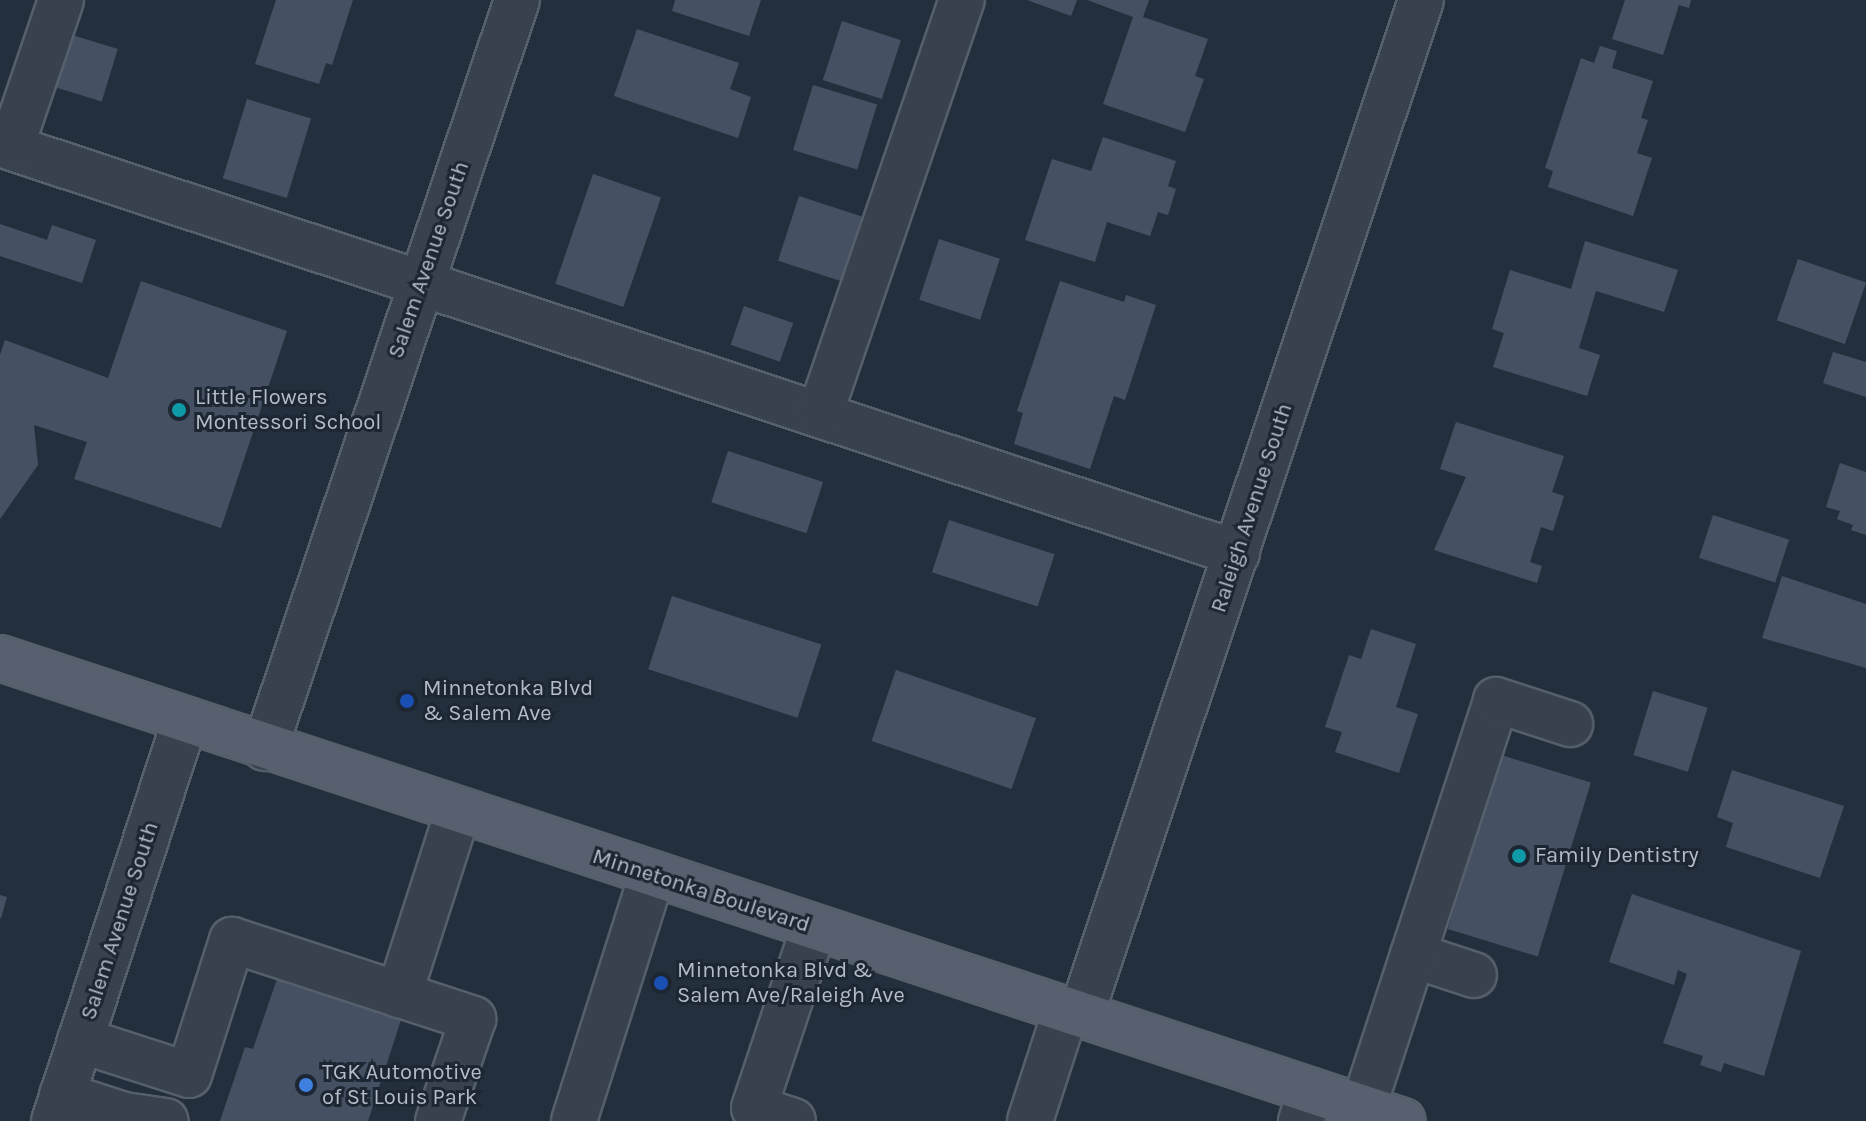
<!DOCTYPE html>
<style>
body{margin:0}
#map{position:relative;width:1866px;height:1121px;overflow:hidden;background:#242f3e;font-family:Karla,sans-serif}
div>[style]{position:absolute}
.building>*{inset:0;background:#455162;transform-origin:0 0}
.roads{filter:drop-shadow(2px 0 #565f6c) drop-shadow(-2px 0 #565f6c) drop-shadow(0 2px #565f6c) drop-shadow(0 -2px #565f6c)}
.minor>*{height:44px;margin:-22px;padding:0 22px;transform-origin:22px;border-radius:22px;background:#38414e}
.major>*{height:44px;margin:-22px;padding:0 22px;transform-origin:22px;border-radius:22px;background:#56606e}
.dots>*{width:22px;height:22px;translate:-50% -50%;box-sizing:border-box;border:4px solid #1d2633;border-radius:50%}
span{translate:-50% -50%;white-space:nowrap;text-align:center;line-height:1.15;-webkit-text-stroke:6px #1d2633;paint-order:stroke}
.street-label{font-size:22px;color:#b4bcc9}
.poi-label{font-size:22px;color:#b4bcc9}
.left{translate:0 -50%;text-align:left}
</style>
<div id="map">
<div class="building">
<div style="clip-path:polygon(276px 0,353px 0,332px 65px,326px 63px,319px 84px,255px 64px)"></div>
<div style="clip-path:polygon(675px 0,761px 0,749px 36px,672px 11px)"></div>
<div style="clip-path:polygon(1027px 0,1077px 0,1071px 16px)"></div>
<div style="clip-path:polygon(1087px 0,1149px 0,1143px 17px,1208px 39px,1195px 76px,1204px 79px,1185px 132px,1103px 104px,1133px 17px)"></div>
<div style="clip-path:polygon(1625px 0,1691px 0,1689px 8px,1679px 5px,1663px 55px,1612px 39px)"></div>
<div style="left:842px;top:21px;width:62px;height:62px;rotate:18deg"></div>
<div style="clip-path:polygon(637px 29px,739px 63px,730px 89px,751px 97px,738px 138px,614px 96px)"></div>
<div style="left:69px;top:34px;width:51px;height:55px;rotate:17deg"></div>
<div style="clip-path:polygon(1600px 46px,1617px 51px,1612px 68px,1653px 81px,1641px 118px,1648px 120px,1637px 153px,1652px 158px,1633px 216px,1548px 187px,1553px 171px,1545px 168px,1581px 58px,1594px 63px)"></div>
<div style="left:813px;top:85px;width:67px;height:68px;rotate:17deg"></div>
<div style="left:247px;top:99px;width:67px;height:83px;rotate:17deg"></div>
<div style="clip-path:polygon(1103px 137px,1176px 161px,1168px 186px,1176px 189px,1168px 215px,1158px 212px,1150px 236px,1107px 222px,1095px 262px,1025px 240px,1052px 159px,1091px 171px)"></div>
<div style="left:593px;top:174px;width:72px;height:116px;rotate:19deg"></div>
<div style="left:799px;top:196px;width:66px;height:68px;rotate:18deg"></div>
<div style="clip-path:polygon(0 224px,47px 240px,52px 225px,96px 240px,82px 283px,0 256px)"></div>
<div style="left:939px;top:239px;width:64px;height:64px;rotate:18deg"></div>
<div style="clip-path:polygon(1585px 241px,1678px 270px,1664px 312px,1596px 291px,1579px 348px,1600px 355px,1587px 396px,1493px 367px,1504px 333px,1492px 329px,1510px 270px,1571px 289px)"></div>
<div style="left:1798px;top:259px;width:72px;height:65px;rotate:19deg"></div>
<div style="clip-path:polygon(141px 281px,287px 331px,221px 528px,74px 479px,87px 442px,34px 425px,38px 465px,0 519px,0 355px,5px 340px,108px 378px)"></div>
<div style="clip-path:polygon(1060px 281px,1124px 302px,1126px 295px,1156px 305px,1125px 400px,1114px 396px,1090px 469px,1014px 444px,1023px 413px,1017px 411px)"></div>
<div style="left:744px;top:306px;width:52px;height:41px;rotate:19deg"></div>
<div style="clip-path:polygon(1833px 352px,1866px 362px,1866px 397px,1823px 383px)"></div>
<div style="clip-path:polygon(1456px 422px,1564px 456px,1552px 492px,1564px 496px,1553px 531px,1541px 527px,1530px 562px,1542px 566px,1537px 583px,1434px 550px,1466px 477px,1440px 469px)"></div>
<div style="left:728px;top:451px;width:100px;height:54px;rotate:18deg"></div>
<div style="clip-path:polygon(1840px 463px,1866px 472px,1866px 535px,1851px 530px,1853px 525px,1837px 519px,1840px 511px,1826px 507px)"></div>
<div style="left:1713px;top:515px;width:80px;height:45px;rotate:18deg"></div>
<div style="left:949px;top:520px;width:111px;height:55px;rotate:18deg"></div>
<div style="clip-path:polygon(1782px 576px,1866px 604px,1866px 668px,1762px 638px)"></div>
<div style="left:672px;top:596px;width:157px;height:77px;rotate:18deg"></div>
<div style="clip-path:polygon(1371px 629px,1416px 644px,1396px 707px,1418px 714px,1399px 773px,1335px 752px,1342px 732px,1325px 727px,1349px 655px,1361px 659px)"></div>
<div style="left:896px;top:670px;width:148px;height:75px;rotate:19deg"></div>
<div style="left:1653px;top:691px;width:57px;height:67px;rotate:17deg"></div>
<div style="left:1501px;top:755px;width:94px;height:182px;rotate:17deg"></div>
<div style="clip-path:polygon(1732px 770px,1844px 806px,1820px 878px,1726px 847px,1733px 823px,1717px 817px)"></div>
<div style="clip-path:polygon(1632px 894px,1801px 951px,1764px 1076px,1724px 1063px,1721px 1072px,1700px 1065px,1703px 1056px,1663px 1043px,1687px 974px,1678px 970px,1674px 985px,1609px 962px)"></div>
<div style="clip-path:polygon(0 895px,7px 897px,1px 918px,0 918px)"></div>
<div style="clip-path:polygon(277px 979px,401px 1020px,368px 1121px,220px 1121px,245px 1047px,253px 1049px)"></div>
</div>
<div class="roads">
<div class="minor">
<div style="left:0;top:144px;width:1303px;rotate:18.3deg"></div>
<div style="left:11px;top:147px;width:155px;rotate:-71.2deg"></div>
<div style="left:820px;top:414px;width:438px;rotate:-71.1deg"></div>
<div style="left:265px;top:748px;width:789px;rotate:-71.38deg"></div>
<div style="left:1413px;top:955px;width:64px;rotate:18.2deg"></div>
<div style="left:399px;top:995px;width:193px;rotate:-72.2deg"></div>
<div style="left:1081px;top:1015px;width:1070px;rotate:-71.48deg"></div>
<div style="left:80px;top:1040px;width:114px;rotate:17.8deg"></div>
<div style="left:189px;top:1075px;width:142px;rotate:-72.3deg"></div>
<div style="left:232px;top:940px;width:254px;rotate:18.1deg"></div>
<div style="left:473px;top:1019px;width:108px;rotate:108.9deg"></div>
<div style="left:62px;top:1095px;width:65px;rotate:17.9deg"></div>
<div style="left:124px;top:1115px;width:42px;rotate:8.1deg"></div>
<div style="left:1363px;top:1108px;width:429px;rotate:-71.9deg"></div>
<div style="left:1496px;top:700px;width:78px;rotate:18deg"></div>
<div style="left:54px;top:1121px;width:421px;rotate:-71.9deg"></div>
<div style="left:574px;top:1121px;width:258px;rotate:-72.4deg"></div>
<div style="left:793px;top:1121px;width:41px;rotate:-161.6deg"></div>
<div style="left:754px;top:1108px;width:190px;rotate:-71.6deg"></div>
<div style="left:1030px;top:1121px;width:117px;rotate:-72deg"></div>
<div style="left:1301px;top:1121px;width:32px;rotate:-72deg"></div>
</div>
<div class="major">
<div style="left:0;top:658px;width:1477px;rotate:18.26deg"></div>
</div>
</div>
<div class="dots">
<div style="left:179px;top:410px;background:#0f9aa8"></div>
<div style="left:407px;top:701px;background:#1a4fb4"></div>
<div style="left:1519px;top:856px;background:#0f9aa8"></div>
<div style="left:661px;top:983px;background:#1a4fb4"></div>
<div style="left:306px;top:1085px;background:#3f7fe0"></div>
</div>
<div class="street-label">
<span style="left:429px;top:260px;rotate:-71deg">Salem Avenue South</span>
<span style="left:1252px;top:508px;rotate:-72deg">Raleigh Avenue South</span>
<span style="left:701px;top:891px;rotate:18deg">Minnetonka Boulevard</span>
<span style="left:120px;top:921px;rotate:-72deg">Salem Avenue South</span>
</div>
<div class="poi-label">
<span class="left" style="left:195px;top:410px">Little Flowers<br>Montessori School</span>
<span class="left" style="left:423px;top:701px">Minnetonka Blvd<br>&amp; Salem Ave</span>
<span class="left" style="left:1535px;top:856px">Family Dentistry</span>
<span class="left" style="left:677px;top:983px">Minnetonka Blvd &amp;<br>Salem Ave/Raleigh Ave</span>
<span class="left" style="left:322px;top:1085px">TGK Automotive<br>of St Louis Park</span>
</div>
</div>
